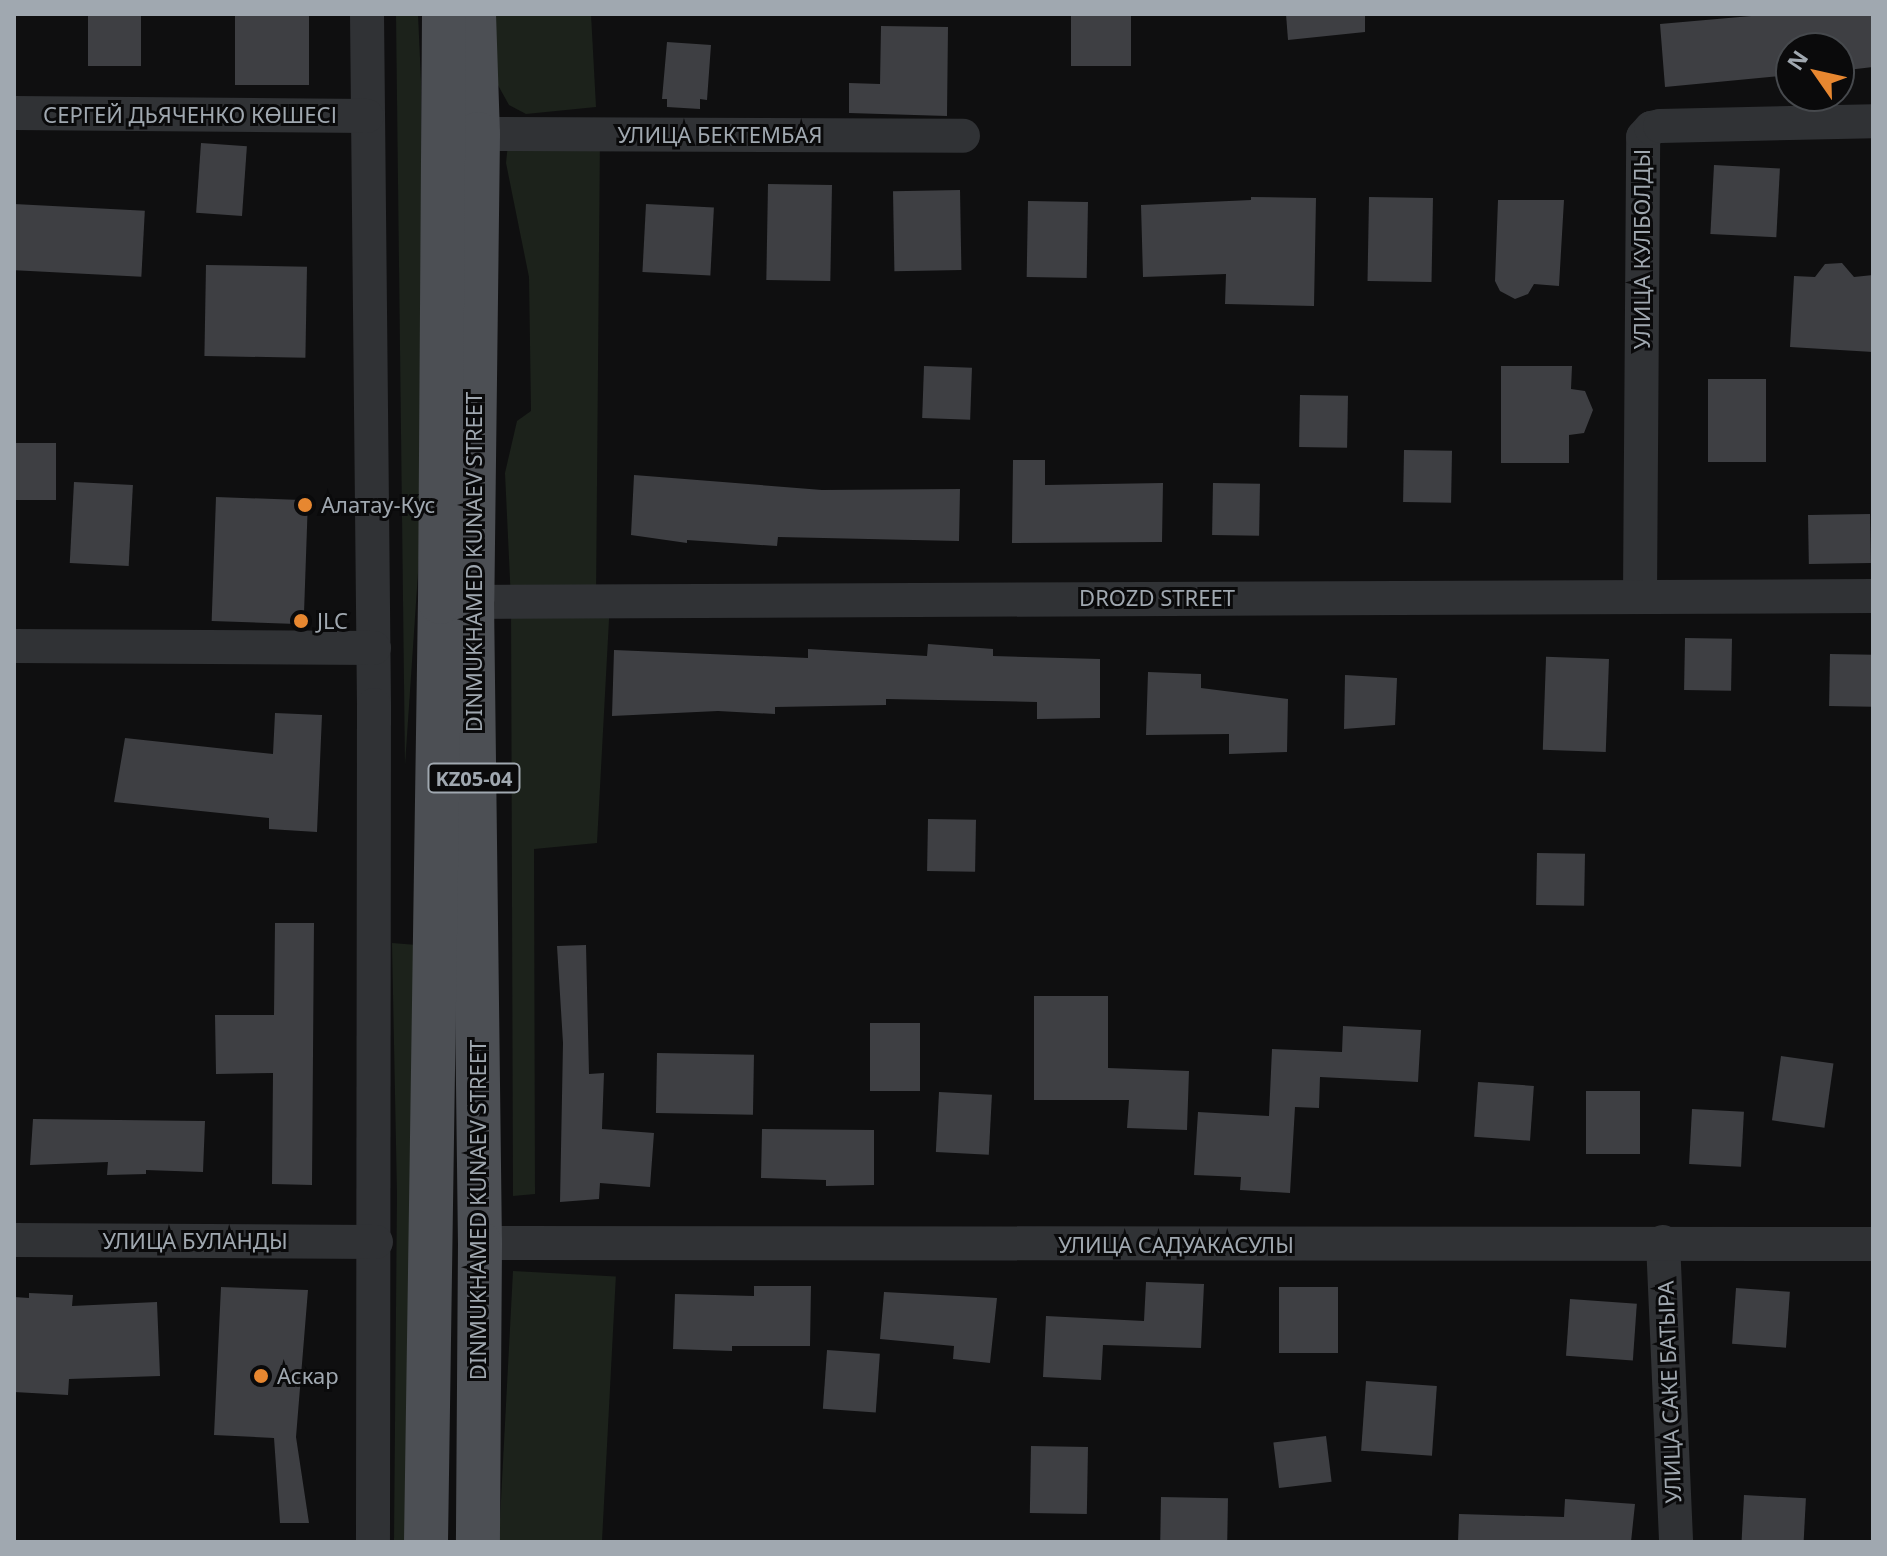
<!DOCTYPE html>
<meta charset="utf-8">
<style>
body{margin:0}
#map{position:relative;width:1887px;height:1556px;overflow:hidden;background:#0f0f10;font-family:"Noto Sans",sans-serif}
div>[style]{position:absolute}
.green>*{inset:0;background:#1c221b;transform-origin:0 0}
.building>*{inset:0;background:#3e3f43;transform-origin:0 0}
.street>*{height:34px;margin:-17px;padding:0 17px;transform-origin:17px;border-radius:17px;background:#303235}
.primary>*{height:44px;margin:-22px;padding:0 22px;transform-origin:22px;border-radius:22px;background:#4c4f54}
.dots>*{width:22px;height:22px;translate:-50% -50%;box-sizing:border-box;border:4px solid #0a0a0b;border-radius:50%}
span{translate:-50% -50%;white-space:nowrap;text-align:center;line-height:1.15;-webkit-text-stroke:6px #0a0a0b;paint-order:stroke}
.shield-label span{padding:2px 6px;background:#0a0a0b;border:2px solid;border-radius:6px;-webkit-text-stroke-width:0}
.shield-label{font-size:20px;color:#a0a8b0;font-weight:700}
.street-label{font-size:22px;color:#a0a8b0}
.poi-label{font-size:22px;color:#a0a8b0}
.left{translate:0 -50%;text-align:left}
.frame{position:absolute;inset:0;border:16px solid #a0a8b0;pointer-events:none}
.north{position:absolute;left:1775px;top:32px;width:80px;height:80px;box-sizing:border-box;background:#0a0a0b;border:2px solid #46494d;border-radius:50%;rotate:304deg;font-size:22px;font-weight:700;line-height:32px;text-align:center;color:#a0a8b0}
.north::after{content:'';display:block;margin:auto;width:28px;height:36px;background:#e78730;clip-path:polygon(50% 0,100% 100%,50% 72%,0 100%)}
</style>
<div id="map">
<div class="green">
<div style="clip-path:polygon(396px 14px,418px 14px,421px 81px,422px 514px,405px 765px)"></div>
<div style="clip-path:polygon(493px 14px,591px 14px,596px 107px,526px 114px,509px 105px,494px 78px)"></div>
<div style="clip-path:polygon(509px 134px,600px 134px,596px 600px,610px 601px,597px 843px,534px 849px,535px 1194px,513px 1196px,511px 601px,505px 473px,517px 421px,531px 411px,529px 277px,506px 163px)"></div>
<div style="clip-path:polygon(392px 943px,417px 945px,412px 1542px,394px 1542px,397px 1194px)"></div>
<div style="left:513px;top:1271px;width:103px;height:271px;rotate:3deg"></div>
</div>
<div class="building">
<div style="left:88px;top:14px;width:53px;height:52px"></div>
<div style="left:235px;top:14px;width:74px;height:71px"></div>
<div style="left:1071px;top:14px;width:60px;height:52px"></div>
<div style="clip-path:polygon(1286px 14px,1365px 14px,1365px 32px,1288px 40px)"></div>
<div style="clip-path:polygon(1774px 14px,1873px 14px,1873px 67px,1839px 71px,1839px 48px,1791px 48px,1791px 75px,1665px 87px,1660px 24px)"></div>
<div style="clip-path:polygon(881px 26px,948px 27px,947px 116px,849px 113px,849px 83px,880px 84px)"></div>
<div style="clip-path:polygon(667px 42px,711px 45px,707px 100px,700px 99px,700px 109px,667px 107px,667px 99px,662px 99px)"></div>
<div style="left:201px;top:143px;width:46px;height:70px;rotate:4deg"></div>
<div style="left:1714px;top:165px;width:66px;height:69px;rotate:3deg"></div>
<div style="left:768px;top:184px;width:64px;height:96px;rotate:1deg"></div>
<div style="left:960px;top:190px;width:80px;height:67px;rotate:89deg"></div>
<div style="clip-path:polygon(1251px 197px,1316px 198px,1314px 306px,1225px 304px,1226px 274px,1143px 277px,1141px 205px,1251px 200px)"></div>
<div style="left:1369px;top:197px;width:64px;height:84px;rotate:1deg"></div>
<div style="clip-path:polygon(1498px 200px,1564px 200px,1559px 286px,1534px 284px,1528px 294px,1515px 299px,1500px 291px,1495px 281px)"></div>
<div style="left:1028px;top:201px;width:60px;height:76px;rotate:1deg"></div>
<div style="left:14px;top:204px;width:131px;height:66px;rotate:3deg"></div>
<div style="left:646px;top:204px;width:68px;height:68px;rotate:3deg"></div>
<div style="clip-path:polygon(1842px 263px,1854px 277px,1873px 275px,1873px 352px,1790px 347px,1794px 276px,1815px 277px,1825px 264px)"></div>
<div style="left:206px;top:265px;width:101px;height:91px;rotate:1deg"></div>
<div style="left:924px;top:366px;width:48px;height:52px;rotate:2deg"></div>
<div style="clip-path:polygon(1501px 366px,1572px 366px,1571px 389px,1585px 391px,1593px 410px,1584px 433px,1569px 435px,1569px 463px,1501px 463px)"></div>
<div style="left:1708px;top:379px;width:58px;height:83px"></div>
<div style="left:1300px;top:395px;width:48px;height:52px;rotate:1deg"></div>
<div style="left:14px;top:443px;width:42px;height:57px"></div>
<div style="left:1404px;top:450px;width:48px;height:52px;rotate:1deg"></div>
<div style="clip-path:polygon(1013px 460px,1045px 460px,1045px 485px,1163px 483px,1162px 542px,1012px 543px)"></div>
<div style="clip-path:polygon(634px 475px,822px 490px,960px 489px,959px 541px,778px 537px,777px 546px,687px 540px,687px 543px,631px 535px)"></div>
<div style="left:74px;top:482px;width:59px;height:81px;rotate:3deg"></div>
<div style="left:1213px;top:483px;width:47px;height:52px;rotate:1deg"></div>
<div style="left:216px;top:497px;width:92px;height:124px;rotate:2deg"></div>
<div style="left:1870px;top:514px;width:49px;height:62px;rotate:89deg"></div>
<div style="left:1685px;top:638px;width:47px;height:52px;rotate:1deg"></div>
<div style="clip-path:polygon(928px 644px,993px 649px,993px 656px,1100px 659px,1100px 718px,1037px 719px,1037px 702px,886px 699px,886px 705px,775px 707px,775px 714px,718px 711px,612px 716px,614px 650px,808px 658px,808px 649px,927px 656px)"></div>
<div style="left:1830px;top:654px;width:43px;height:52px;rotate:1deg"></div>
<div style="left:1609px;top:659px;width:93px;height:63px;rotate:92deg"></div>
<div style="clip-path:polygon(1148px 672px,1201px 674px,1201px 688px,1288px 699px,1287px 752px,1229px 754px,1229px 734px,1146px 735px)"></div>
<div style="clip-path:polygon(1345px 675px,1397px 678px,1395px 725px,1344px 729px)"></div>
<div style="clip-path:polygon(275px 713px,322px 715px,317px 832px,269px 829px,269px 818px,114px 802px,125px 738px,273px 754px)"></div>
<div style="left:928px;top:819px;width:48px;height:52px;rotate:1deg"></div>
<div style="left:1537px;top:853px;width:48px;height:52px;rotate:1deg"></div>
<div style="clip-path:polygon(275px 923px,314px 923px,312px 1185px,272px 1184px,273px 1073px,216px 1074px,215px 1015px,274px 1015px)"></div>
<div style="clip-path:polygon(586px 945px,589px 1074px,604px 1073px,602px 1129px,654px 1133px,650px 1187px,600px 1183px,599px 1199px,560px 1202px,563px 1043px,557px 946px)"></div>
<div style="clip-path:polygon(1034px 996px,1108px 996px,1108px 1068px,1189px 1071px,1187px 1130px,1127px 1128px,1129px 1100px,1034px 1100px)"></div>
<div style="left:870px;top:1023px;width:50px;height:68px"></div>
<div style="clip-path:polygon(1343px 1026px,1421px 1030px,1418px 1082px,1320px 1077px,1319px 1108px,1295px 1107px,1290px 1193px,1240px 1190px,1241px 1177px,1194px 1175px,1198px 1112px,1269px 1116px,1272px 1049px,1342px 1052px)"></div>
<div style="left:657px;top:1053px;width:97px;height:60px;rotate:1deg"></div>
<div style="left:1781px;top:1056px;width:53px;height:65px;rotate:8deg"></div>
<div style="left:1478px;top:1082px;width:56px;height:55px;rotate:4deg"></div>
<div style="left:1586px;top:1091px;width:54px;height:63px"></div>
<div style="left:939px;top:1092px;width:53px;height:60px;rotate:3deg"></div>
<div style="left:1692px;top:1109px;width:52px;height:55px;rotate:3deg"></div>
<div style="clip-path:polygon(33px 1119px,205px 1121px,203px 1172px,146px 1170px,146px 1174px,107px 1175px,108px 1162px,30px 1165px)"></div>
<div style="clip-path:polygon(762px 1129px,874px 1130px,874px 1185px,826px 1186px,826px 1180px,761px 1178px)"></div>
<div style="clip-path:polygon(1146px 1282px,1204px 1284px,1201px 1348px,1103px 1345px,1101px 1380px,1043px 1377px,1046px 1316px,1144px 1321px)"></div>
<div style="clip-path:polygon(754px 1286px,811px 1286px,810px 1346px,732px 1346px,732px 1351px,673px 1349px,675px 1294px,754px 1296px)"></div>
<div style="clip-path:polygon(221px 1287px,308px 1290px,296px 1437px,309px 1523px,280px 1523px,274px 1438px,214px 1435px)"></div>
<div style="left:1279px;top:1287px;width:59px;height:66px"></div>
<div style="left:1736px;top:1288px;width:54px;height:56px;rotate:4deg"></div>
<div style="clip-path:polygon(884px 1292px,997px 1298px,990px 1363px,953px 1359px,954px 1346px,880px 1339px)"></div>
<div style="clip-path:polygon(29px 1293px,73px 1295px,72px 1306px,157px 1302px,160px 1376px,69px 1379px,68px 1395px,14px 1392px,14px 1297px,29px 1298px)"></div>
<div style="left:1570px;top:1299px;width:67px;height:57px;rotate:4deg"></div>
<div style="left:827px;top:1350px;width:53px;height:59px;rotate:4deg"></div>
<div style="left:1366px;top:1381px;width:71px;height:70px;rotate:4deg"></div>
<div style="left:1326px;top:1436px;width:46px;height:53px;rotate:83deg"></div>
<div style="left:1031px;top:1446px;width:57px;height:67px;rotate:1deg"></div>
<div style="left:1744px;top:1495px;width:62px;height:47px;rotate:3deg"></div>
<div style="left:1161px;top:1497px;width:67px;height:45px;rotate:1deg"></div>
<div style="clip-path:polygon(1565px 1499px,1635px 1504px,1631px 1542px,1458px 1542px,1459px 1514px,1564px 1517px)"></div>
</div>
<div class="street">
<div style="left:367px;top:14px;width:691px;rotate:89.42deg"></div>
<div style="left:374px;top:705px;width:837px;rotate:90.07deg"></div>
<div style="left:14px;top:113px;width:353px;rotate:0.5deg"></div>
<div style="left:478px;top:134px;width:485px;rotate:0.2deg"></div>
<div style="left:1640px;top:595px;width:458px;rotate:-89.6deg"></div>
<div style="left:1643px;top:137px;width:12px;rotate:-48deg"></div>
<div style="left:1651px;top:128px;width:9px;rotate:-13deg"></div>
<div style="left:1660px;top:126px;width:213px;rotate:-1.3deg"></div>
<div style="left:449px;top:602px;width:1424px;rotate:-0.24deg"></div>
<div style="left:14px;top:646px;width:360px;rotate:0.3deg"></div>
<div style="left:14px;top:1240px;width:362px;rotate:0.3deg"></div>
<div style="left:1663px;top:1242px;width:300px;rotate:87.5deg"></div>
<div style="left:480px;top:1243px;width:1393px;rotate:0.04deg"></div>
</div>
<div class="primary">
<div style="left:474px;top:14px;width:120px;rotate:88.1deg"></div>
<div style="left:478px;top:134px;width:466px;rotate:90.7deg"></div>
<div style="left:472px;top:600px;width:643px;rotate:89.29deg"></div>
<div style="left:480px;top:1243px;width:299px;rotate:90.4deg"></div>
<div style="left:426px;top:1542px;width:940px;rotate:-89.15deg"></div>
<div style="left:440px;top:602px;width:588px;rotate:-89.61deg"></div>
</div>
<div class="dots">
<div style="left:305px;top:505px;background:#e78730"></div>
<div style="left:301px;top:621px;background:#e78730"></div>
<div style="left:261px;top:1376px;background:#e78730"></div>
</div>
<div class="shield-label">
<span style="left:474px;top:778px">KZ05-04</span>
</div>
<div class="street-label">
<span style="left:190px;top:115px">СЕРГЕЙ ДЬЯЧЕНКО КӨШЕСІ</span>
<span style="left:720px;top:135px">УЛИЦА БЕКТЕМБАЯ</span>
<span style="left:1642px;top:249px;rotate:-90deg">УЛИЦА КУЛБОЛДЫ</span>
<span style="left:474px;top:562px;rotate:-90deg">DINMUKHAMED KUNAEV STREET</span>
<span style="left:1157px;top:598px">DROZD STREET</span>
<span style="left:478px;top:1210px;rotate:-90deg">DINMUKHAMED KUNAEV STREET</span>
<span style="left:195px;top:1241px">УЛИЦА БУЛАНДЫ</span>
<span style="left:1176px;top:1245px">УЛИЦА САДУАКАСУЛЫ</span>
<span style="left:1669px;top:1392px;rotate:-92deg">УЛИЦА САКЕ БАТЫРА</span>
</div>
<div class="poi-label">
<span class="left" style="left:321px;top:505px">Алатау-Кус</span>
<span class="left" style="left:317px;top:621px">JLC</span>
<span class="left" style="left:277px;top:1376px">Аскар</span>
</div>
<div class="frame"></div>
<div class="north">N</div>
</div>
